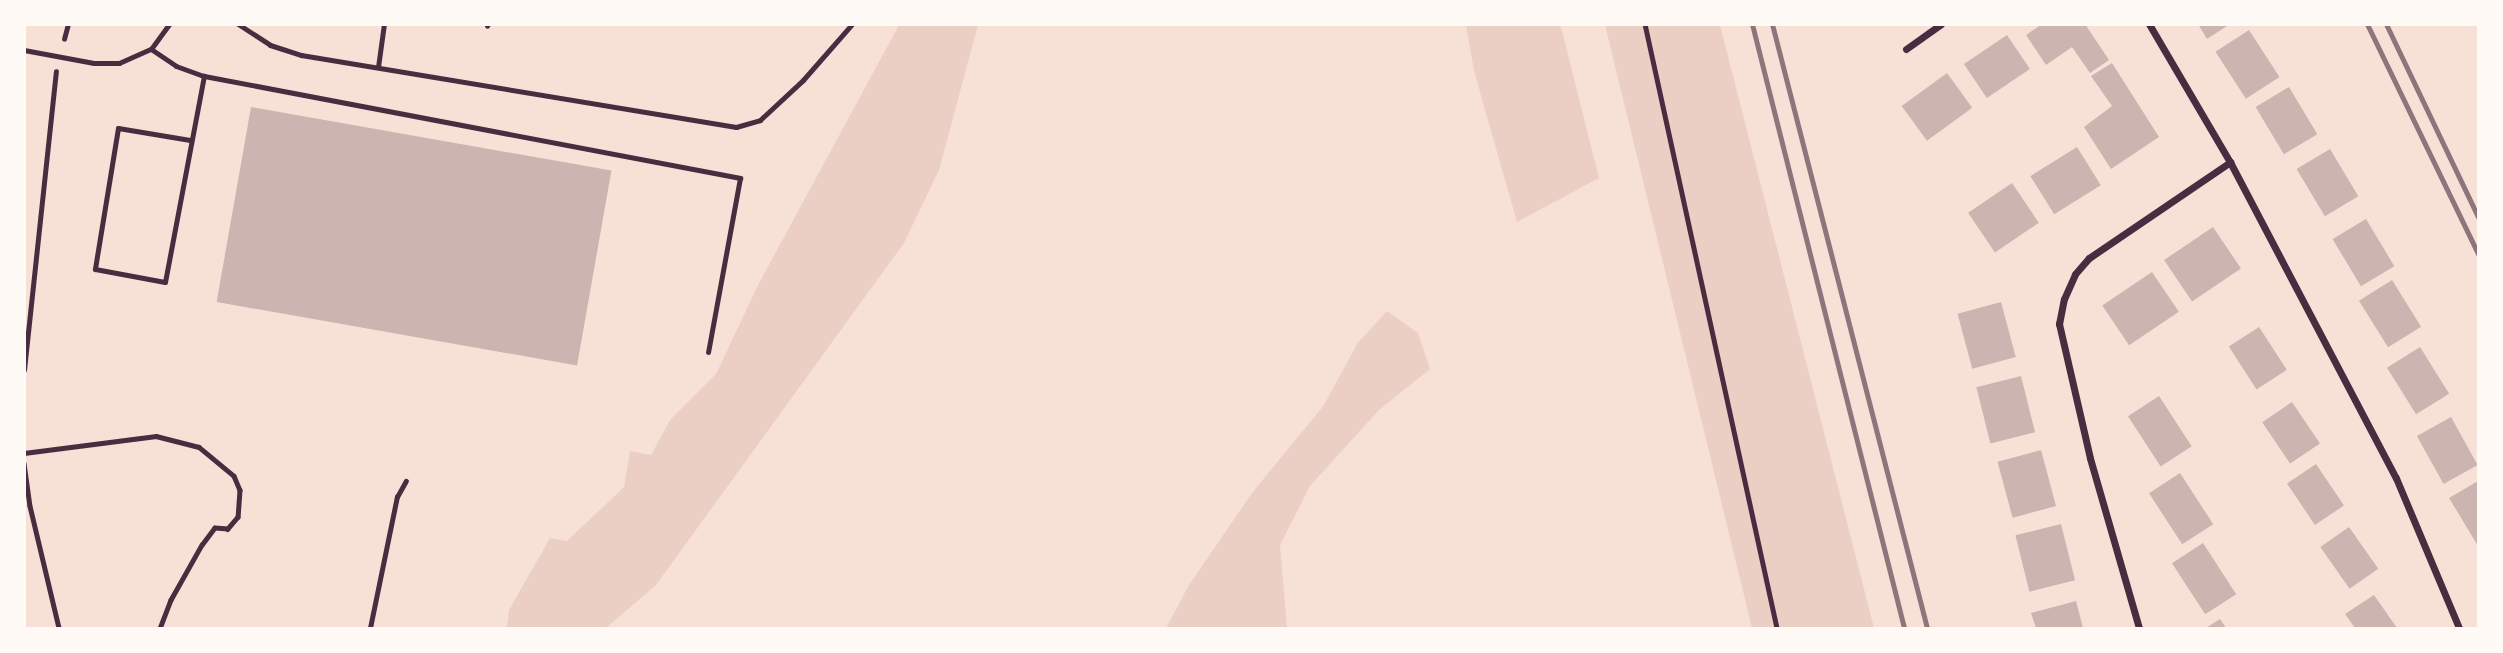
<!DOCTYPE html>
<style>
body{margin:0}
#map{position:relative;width:2503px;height:653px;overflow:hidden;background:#f7e1d7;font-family:"Space Grotesk",sans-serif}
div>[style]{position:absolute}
.green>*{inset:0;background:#ebcfc5}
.building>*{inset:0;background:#ccb4b1;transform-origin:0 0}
.path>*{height:4.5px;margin:-2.25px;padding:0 2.25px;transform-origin:2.25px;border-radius:2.25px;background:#4a2c40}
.service>*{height:5px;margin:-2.5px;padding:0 2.5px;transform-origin:2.5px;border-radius:2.5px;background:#4a2c40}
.minor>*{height:7px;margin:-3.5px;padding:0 3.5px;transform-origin:3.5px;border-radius:3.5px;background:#4a2c40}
.rail>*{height:5px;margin:-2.5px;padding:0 2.5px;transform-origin:2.5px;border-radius:2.5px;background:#8f747c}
span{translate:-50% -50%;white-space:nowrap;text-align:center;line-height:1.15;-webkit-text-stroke:5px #fffaf5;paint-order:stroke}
.frame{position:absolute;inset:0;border:26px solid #fffaf5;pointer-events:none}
</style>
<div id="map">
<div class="green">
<div style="clip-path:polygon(899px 25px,978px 25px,939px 170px,904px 243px,656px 585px,606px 628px,507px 628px,509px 610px,550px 538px,567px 541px,624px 487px,630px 451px,651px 455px,670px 420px,716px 374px,758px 285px)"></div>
<div style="clip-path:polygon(1466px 25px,1560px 25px,1562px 31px,1599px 178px,1517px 222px,1474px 71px)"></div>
<div style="clip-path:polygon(1605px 25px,1720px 25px,1874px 628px,1752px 628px)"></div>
<div style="clip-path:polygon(1387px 311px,1418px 333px,1430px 369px,1379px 410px,1310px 486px,1280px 545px,1287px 628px,1166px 628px,1189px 585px,1252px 493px,1324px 405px,1357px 344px)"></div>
</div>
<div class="building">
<div style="clip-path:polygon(2042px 24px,2085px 24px,2109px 60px,2090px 73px,2072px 47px,2046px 65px,2026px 35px)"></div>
<div style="clip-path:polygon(2198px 24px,2230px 24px,2207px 39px)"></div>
<div style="left:2249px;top:30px;width:56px;height:40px;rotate:57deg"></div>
<div style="left:2007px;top:35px;width:41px;height:52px;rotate:56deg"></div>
<div style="clip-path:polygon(2112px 63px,2159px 137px,2111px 169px,2084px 127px,2112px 106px,2091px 76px)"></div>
<div style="left:1947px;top:73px;width:43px;height:56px;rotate:54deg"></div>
<div style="left:2289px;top:87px;width:55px;height:39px;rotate:59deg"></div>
<div style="left:251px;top:107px;width:366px;height:198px;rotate:10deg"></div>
<div style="left:2077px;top:147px;width:45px;height:55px;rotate:58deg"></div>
<div style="left:2330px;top:149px;width:55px;height:39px;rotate:59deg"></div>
<div style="left:2012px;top:183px;width:48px;height:53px;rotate:56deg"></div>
<div style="left:2366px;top:219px;width:55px;height:39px;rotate:59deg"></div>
<div style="left:2213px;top:227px;width:50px;height:59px;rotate:56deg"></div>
<div style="left:2152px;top:272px;width:48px;height:60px;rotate:56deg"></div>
<div style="left:2392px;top:280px;width:55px;height:39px;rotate:58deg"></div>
<div style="left:2001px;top:302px;width:57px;height:45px;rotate:75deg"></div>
<div style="left:2259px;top:327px;width:51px;height:36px;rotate:57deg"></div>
<div style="left:2420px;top:347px;width:55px;height:39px;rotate:58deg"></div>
<div style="left:2021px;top:376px;width:58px;height:46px;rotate:76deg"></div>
<div style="left:2159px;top:396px;width:60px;height:37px;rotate:57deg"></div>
<div style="left:2292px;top:402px;width:50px;height:36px;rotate:56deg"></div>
<div style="left:2451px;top:417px;width:55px;height:39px;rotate:61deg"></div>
<div style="left:2041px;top:450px;width:58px;height:45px;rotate:75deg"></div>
<div style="left:2316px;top:464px;width:50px;height:35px;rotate:56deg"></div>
<div style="left:2180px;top:473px;width:61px;height:37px;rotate:57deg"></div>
<div style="clip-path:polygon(2478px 481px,2478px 546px,2449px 498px)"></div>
<div style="left:2061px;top:524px;width:58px;height:47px;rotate:76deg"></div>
<div style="left:2349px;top:527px;width:51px;height:35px;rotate:55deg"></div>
<div style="left:2203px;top:543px;width:61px;height:37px;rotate:57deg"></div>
<div style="clip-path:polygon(2374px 595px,2397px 628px,2355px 628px,2345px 614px)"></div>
<div style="clip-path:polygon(2076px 601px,2083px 628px,2036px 628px,2031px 613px)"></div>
<div style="clip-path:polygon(2220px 619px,2226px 628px,2206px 628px)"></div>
</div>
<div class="path">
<div style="left:1645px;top:24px;width:618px;rotate:77.67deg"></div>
<div style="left:487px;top:26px;width:2px;rotate:-63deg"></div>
<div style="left:64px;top:39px;width:16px;rotate:-75deg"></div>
<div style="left:24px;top:370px;width:300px;rotate:-83.9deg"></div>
<div style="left:24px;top:453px;width:133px;rotate:-7.3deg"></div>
<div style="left:156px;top:436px;width:44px;rotate:14.3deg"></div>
<div style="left:199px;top:447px;width:45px;rotate:39.6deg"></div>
<div style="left:234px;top:476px;width:15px;rotate:67deg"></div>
<div style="left:240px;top:490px;width:27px;rotate:94deg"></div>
<div style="left:238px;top:517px;width:16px;rotate:130deg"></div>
<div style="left:228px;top:529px;width:13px;rotate:-176deg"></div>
<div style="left:215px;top:528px;width:21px;rotate:127deg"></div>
<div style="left:202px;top:545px;width:63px;rotate:119.4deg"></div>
<div style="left:171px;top:600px;width:30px;rotate:111deg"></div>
<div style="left:24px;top:463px;width:43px;rotate:82.1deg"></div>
<div style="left:30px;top:506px;width:125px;rotate:76.6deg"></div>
<div style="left:370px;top:628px;width:134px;rotate:-78.4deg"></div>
<div style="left:397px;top:497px;width:18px;rotate:-61deg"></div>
</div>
<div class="service">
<div style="left:238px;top:24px;width:38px;rotate:33deg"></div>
<div style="left:270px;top:45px;width:33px;rotate:18deg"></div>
<div style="left:301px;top:55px;width:441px;rotate:9.4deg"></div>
<div style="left:736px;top:127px;width:25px;rotate:-16deg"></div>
<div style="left:760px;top:120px;width:59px;rotate:-42.9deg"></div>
<div style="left:803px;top:80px;width:74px;rotate:-48.8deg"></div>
<div style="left:151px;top:49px;width:30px;rotate:34deg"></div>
<div style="left:176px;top:66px;width:30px;rotate:20deg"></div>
<div style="left:204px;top:76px;width:546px;rotate:10.77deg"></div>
<div style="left:740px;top:178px;width:177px;rotate:100.4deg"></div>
<div style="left:24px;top:50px;width:71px;rotate:10.5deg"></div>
<div style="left:94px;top:63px;width:25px"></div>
<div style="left:119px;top:63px;width:35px;rotate:-24deg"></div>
<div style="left:151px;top:49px;width:31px;rotate:-54deg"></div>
<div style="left:378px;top:67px;width:43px;rotate:-82.1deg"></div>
<div style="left:190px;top:140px;width:73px;rotate:-170.5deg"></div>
<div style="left:118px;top:128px;width:143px;rotate:99.3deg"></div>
<div style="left:95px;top:269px;width:71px;rotate:10.5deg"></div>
<div style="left:165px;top:282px;width:210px;rotate:-79.3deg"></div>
</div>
<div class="minor">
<div style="left:2149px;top:24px;width:160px;rotate:59.6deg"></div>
<div style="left:2230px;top:162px;width:357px;rotate:62.3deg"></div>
<div style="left:2396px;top:478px;width:163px;rotate:67.2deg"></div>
<div style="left:1906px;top:49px;width:43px;rotate:-35.5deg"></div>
<div style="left:2139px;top:628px;width:177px;rotate:-106.1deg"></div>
<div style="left:2090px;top:458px;width:138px;rotate:-103deg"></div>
<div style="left:2059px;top:324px;width:25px;rotate:-79deg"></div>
<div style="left:2064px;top:299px;width:27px;rotate:-66deg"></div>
<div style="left:2075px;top:274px;width:21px;rotate:-49deg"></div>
<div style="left:2089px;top:258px;width:171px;rotate:-34.2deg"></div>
</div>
<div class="rail">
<div style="left:1752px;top:24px;width:623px;rotate:75.87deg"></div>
<div style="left:1772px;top:24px;width:624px;rotate:75.61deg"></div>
<div style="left:2367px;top:24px;width:255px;rotate:64.2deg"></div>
<div style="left:2386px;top:24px;width:214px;rotate:64.5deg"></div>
</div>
<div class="frame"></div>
</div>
